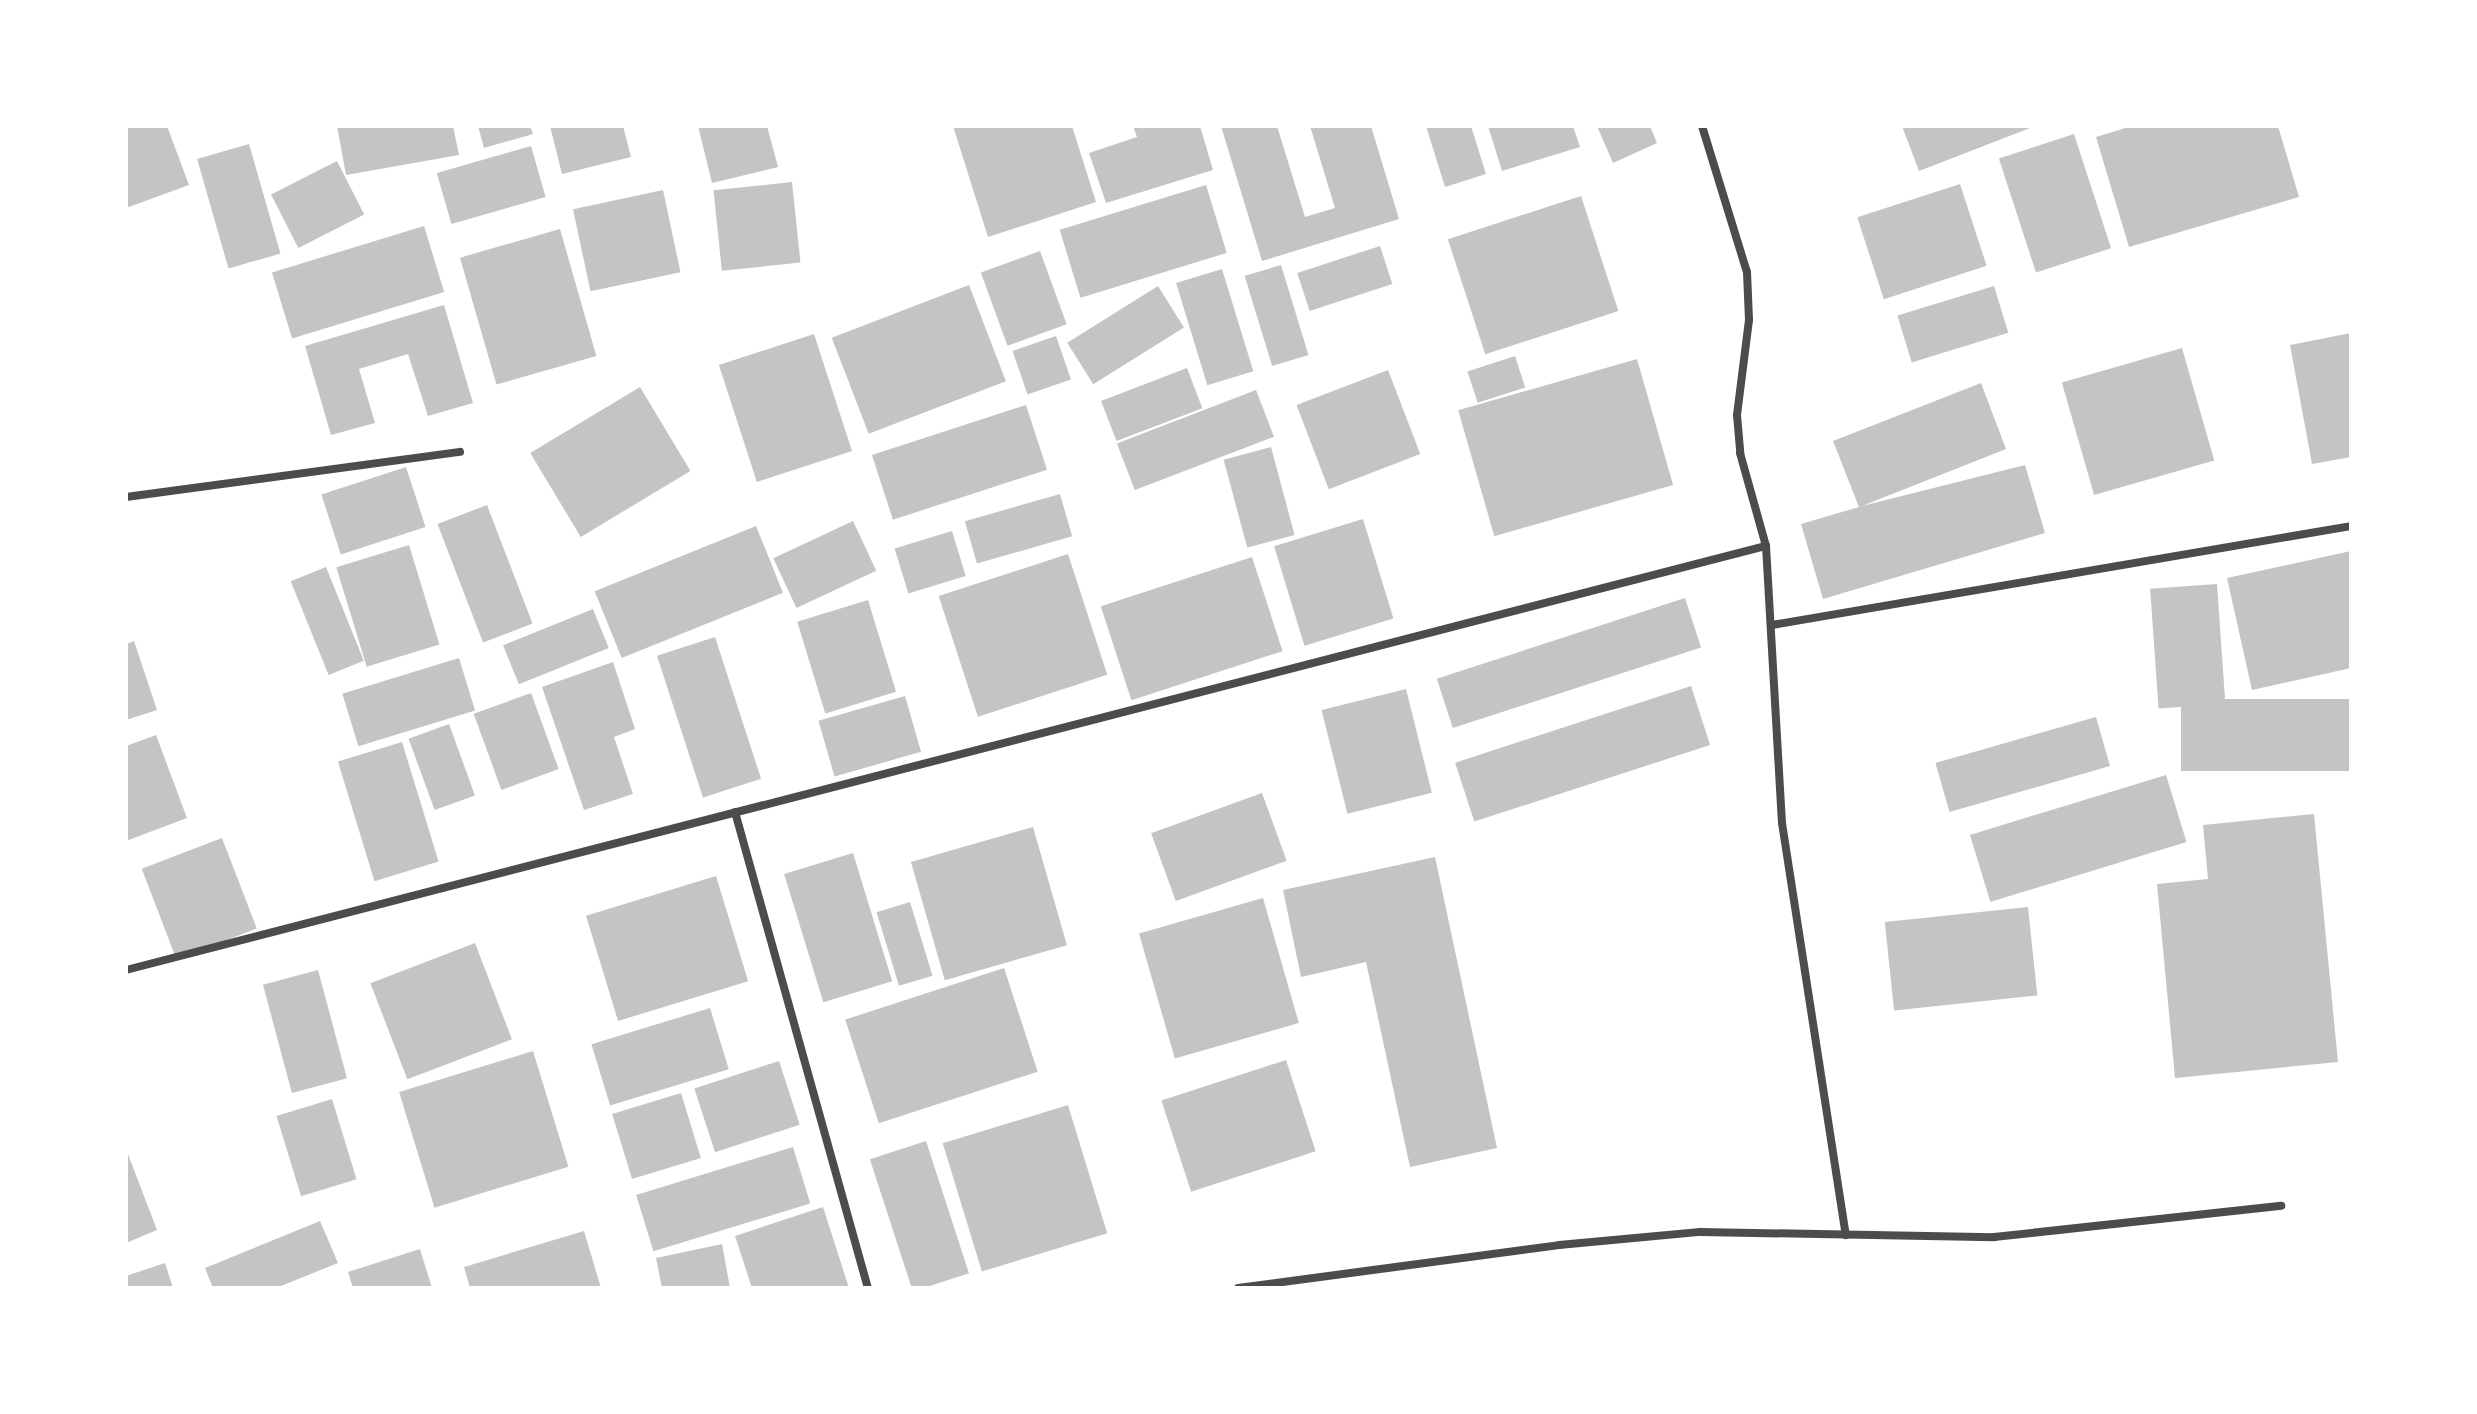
<!DOCTYPE html>
<style>
body{margin:0}
#map{position:relative;width:2477px;height:1414px;overflow:hidden;background:#fff;font-family:"Times New Roman",serif}
div>[style]{position:absolute}
.building>*{inset:0;background:#c4c4c4;transform-origin:0 0}
.minor>*{height:8px;margin:-4px;padding:0 4px;transform-origin:4px;border-radius:4px;background:#4c4c4c}
span{translate:-50% -50%;white-space:nowrap;text-align:center;line-height:1.15;-webkit-text-stroke:8px #fff;paint-order:stroke}
.frame{position:absolute;inset:0;border:128px solid #fff;pointer-events:none}
</style>
<div id="map">
<div class="building">
<div style="clip-path:polygon(126px 126px,167px 126px,189px 185px,126px 208px)"></div>
<div style="clip-path:polygon(337px 126px,453px 126px,459px 155px,346px 175px)"></div>
<div style="clip-path:polygon(478px 126px,530px 126px,533px 134px,484px 148px)"></div>
<div style="clip-path:polygon(550px 126px,623px 126px,631px 157px,562px 174px)"></div>
<div style="clip-path:polygon(698px 126px,767px 126px,778px 167px,712px 183px)"></div>
<div style="clip-path:polygon(953px 126px,1072px 126px,1096px 202px,988px 237px)"></div>
<div style="clip-path:polygon(1133px 126px,1200px 126px,1213px 170px,1106px 203px,1089px 153px,1137px 137px)"></div>
<div style="clip-path:polygon(1221px 126px,1277px 126px,1305px 217px,1335px 208px,1310px 126px,1371px 126px,1399px 219px,1262px 261px)"></div>
<div style="clip-path:polygon(1426px 126px,1471px 126px,1486px 174px,1445px 187px)"></div>
<div style="clip-path:polygon(1488px 126px,1573px 126px,1580px 147px,1502px 171px)"></div>
<div style="clip-path:polygon(1597px 126px,1650px 126px,1657px 143px,1613px 163px)"></div>
<div style="clip-path:polygon(1902px 126px,2035px 126px,1919px 171px)"></div>
<div style="clip-path:polygon(2132px 126px,2278px 126px,2299px 197px,2129px 247px,2096px 137px)"></div>
<div style="left:2074px;top:134px;width:120px;height:79px;rotate:72deg"></div>
<div style="left:249px;top:144px;width:114px;height:54px;rotate:74deg"></div>
<div style="left:531px;top:146px;width:53px;height:98px;rotate:74deg"></div>
<div style="left:337px;top:161px;width:60px;height:74px;rotate:63deg"></div>
<div style="left:792px;top:182px;width:81px;height:79px;rotate:84deg"></div>
<div style="left:1960px;top:184px;width:86px;height:108px;rotate:72deg"></div>
<div style="left:1206px;top:185px;width:71px;height:153px;rotate:73deg"></div>
<div style="left:663px;top:190px;width:84px;height:92px;rotate:78deg"></div>
<div style="left:1581px;top:196px;width:121px;height:140px;rotate:72deg"></div>
<div style="left:424px;top:226px;width:69px;height:159px;rotate:73deg"></div>
<div style="left:560px;top:229px;width:132px;height:104px;rotate:74deg"></div>
<div style="left:1380px;top:246px;width:40px;height:87px;rotate:72deg"></div>
<div style="left:1040px;top:251px;width:78px;height:63px;rotate:70deg"></div>
<div style="left:1281px;top:265px;width:94px;height:38px;rotate:73deg"></div>
<div style="left:1222px;top:269px;width:107px;height:48px;rotate:73deg"></div>
<div style="left:969px;top:285px;width:103px;height:147px;rotate:69deg"></div>
<div style="left:1158px;top:286px;width:49px;height:107px;rotate:58deg"></div>
<div style="left:1994px;top:286px;width:49px;height:101px;rotate:73deg"></div>
<div style="clip-path:polygon(444px 305px,473px 403px,428px 416px,408px 354px,359px 369px,375px 423px,331px 435px,305px 346px)"></div>
<div style="clip-path:polygon(2351px 333px,2351px 457px,2312px 464px,2290px 345px)"></div>
<div style="left:814px;top:334px;width:123px;height:100px;rotate:72deg"></div>
<div style="left:1056px;top:336px;width:46px;height:46px;rotate:71deg"></div>
<div style="left:2182px;top:348px;width:117px;height:125px;rotate:74deg"></div>
<div style="left:1515px;top:356px;width:33px;height:50px;rotate:72deg"></div>
<div style="left:1637px;top:359px;width:131px;height:186px;rotate:74deg"></div>
<div style="left:1187px;top:368px;width:43px;height:92px;rotate:69deg"></div>
<div style="left:1388px;top:370px;width:90px;height:98px;rotate:69deg"></div>
<div style="clip-path:polygon(1981px 383px,2006px 449px,1862px 506px,2025px 465px,2045px 533px,1823px 599px,1801px 524px,1859px 507px,1833px 441px)"></div>
<div style="left:640px;top:387px;width:98px;height:128px;rotate:59deg"></div>
<div style="left:1256px;top:390px;width:50px;height:149px;rotate:69deg"></div>
<div style="left:1026px;top:405px;width:68px;height:162px;rotate:72deg"></div>
<div style="left:1271px;top:447px;width:91px;height:49px;rotate:75deg"></div>
<div style="left:406px;top:467px;width:63px;height:89px;rotate:72deg"></div>
<div style="left:1060px;top:494px;width:44px;height:99px;rotate:74deg"></div>
<div style="left:487px;top:505px;width:127px;height:53px;rotate:69deg"></div>
<div style="left:1363px;top:519px;width:104px;height:93px;rotate:73deg"></div>
<div style="left:853px;top:521px;width:55px;height:88px;rotate:65deg"></div>
<div style="left:756px;top:526px;width:72px;height:174px;rotate:68deg"></div>
<div style="left:952px;top:531px;width:47px;height:60px;rotate:73deg"></div>
<div style="left:409px;top:545px;width:104px;height:76px;rotate:73deg"></div>
<div style="clip-path:polygon(2351px 551px,2351px 668px,2252px 690px,2227px 578px)"></div>
<div style="left:1068px;top:554px;width:127px;height:136px;rotate:72deg"></div>
<div style="left:1252px;top:557px;width:99px;height:159px;rotate:72deg"></div>
<div style="left:326px;top:567px;width:101px;height:38px;rotate:68deg"></div>
<div style="left:2217px;top:584px;width:120px;height:67px;rotate:86deg"></div>
<div style="left:1685px;top:598px;width:52px;height:261px;rotate:72deg"></div>
<div style="left:868px;top:600px;width:96px;height:74px;rotate:73deg"></div>
<div style="left:593px;top:609px;width:42px;height:97px;rotate:68deg"></div>
<div style="left:715px;top:637px;width:149px;height:61px;rotate:72deg"></div>
<div style="clip-path:polygon(134px 641px,157px 710px,126px 720px,126px 644px)"></div>
<div style="left:459px;top:658px;width:55px;height:122px;rotate:73deg"></div>
<div style="clip-path:polygon(613px 662px,635px 729px,614px 737px,633px 794px,584px 810px,542px 687px)"></div>
<div style="left:1691px;top:686px;width:62px;height:248px;rotate:72deg"></div>
<div style="left:1406px;top:689px;width:107px;height:87px;rotate:76deg"></div>
<div style="left:531px;top:693px;width:81px;height:61px;rotate:70deg"></div>
<div style="left:905px;top:696px;width:58px;height:90px;rotate:74deg"></div>
<div style="left:2351px;top:699px;width:72px;height:170px;rotate:90deg"></div>
<div style="left:2096px;top:717px;width:51px;height:167px;rotate:74deg"></div>
<div style="left:449px;top:724px;width:76px;height:43px;rotate:70deg"></div>
<div style="clip-path:polygon(156px 735px,187px 818px,126px 841px,126px 746px)"></div>
<div style="left:402px;top:742px;width:125px;height:67px;rotate:73deg"></div>
<div style="left:2166px;top:775px;width:70px;height:205px;rotate:73deg"></div>
<div style="left:1262px;top:793px;width:72px;height:118px;rotate:70deg"></div>
<div style="clip-path:polygon(2314px 814px,2338px 1062px,2175px 1078px,2157px 884px,2208px 879px,2203px 825px)"></div>
<div style="left:1033px;top:827px;width:123px;height:127px;rotate:74deg"></div>
<div style="left:222px;top:838px;width:97px;height:86px;rotate:69deg"></div>
<div style="left:853px;top:853px;width:134px;height:72px;rotate:73deg"></div>
<div style="clip-path:polygon(1435px 857px,1497px 1148px,1410px 1167px,1366px 962px,1301px 977px,1283px 890px)"></div>
<div style="left:716px;top:876px;width:110px;height:136px;rotate:73deg"></div>
<div style="left:1263px;top:898px;width:130px;height:129px;rotate:74deg"></div>
<div style="left:910px;top:902px;width:77px;height:35px;rotate:73deg"></div>
<div style="left:2028px;top:907px;width:89px;height:144px;rotate:84deg"></div>
<div style="left:475px;top:943px;width:103px;height:112px;rotate:69deg"></div>
<div style="left:1004px;top:968px;width:109px;height:167px;rotate:72deg"></div>
<div style="left:318px;top:970px;width:112px;height:57px;rotate:75deg"></div>
<div style="left:710px;top:1008px;width:64px;height:124px;rotate:73deg"></div>
<div style="left:533px;top:1051px;width:121px;height:140px;rotate:73deg"></div>
<div style="left:1286px;top:1060px;width:96px;height:131px;rotate:72deg"></div>
<div style="left:779px;top:1061px;width:67px;height:89px;rotate:72deg"></div>
<div style="left:681px;top:1093px;width:68px;height:72px;rotate:73deg"></div>
<div style="left:332px;top:1099px;width:84px;height:58px;rotate:73deg"></div>
<div style="left:1068px;top:1105px;width:134px;height:131px;rotate:73deg"></div>
<div style="left:926px;top:1141px;width:139px;height:59px;rotate:72deg"></div>
<div style="left:793px;top:1147px;width:59px;height:164px;rotate:73deg"></div>
<div style="clip-path:polygon(126px 1149px,157px 1230px,126px 1243px)"></div>
<div style="clip-path:polygon(823px 1207px,849px 1288px,752px 1288px,735px 1236px)"></div>
<div style="clip-path:polygon(320px 1221px,338px 1263px,276px 1288px,213px 1288px,205px 1268px)"></div>
<div style="clip-path:polygon(584px 1231px,601px 1288px,470px 1288px,464px 1267px)"></div>
<div style="clip-path:polygon(722px 1244px,730px 1288px,662px 1288px,656px 1258px)"></div>
<div style="clip-path:polygon(420px 1249px,432px 1288px,353px 1288px,348px 1272px)"></div>
<div style="clip-path:polygon(165px 1263px,173px 1288px,126px 1288px,126px 1276px)"></div>
</div>
<div class="minor">
<div style="left:1702px;top:126px;width:153px;rotate:72.9deg"></div>
<div style="left:1747px;top:272px;width:48px;rotate:87.6deg"></div>
<div style="left:1749px;top:320px;width:96px;rotate:97.2deg"></div>
<div style="left:1737px;top:415px;width:38px;rotate:85deg"></div>
<div style="left:1740px;top:453px;width:97px;rotate:74.4deg"></div>
<div style="left:1766px;top:546px;width:277px;rotate:86.7deg"></div>
<div style="left:1782px;top:823px;width:417px;rotate:81.2deg"></div>
<div style="left:126px;top:497px;width:337px;rotate:-7.7deg"></div>
<div style="left:1772px;top:625px;width:587px;rotate:-9.7deg"></div>
<div style="left:735px;top:812px;width:494px;rotate:74.4deg"></div>
<div style="left:126px;top:970px;width:1694px;rotate:-14.5deg"></div>
<div style="left:1238px;top:1288px;width:324px;rotate:-7.6deg"></div>
<div style="left:1559px;top:1245px;width:142px;rotate:-5.3deg"></div>
<div style="left:1700px;top:1232px;width:294px;rotate:1deg"></div>
<div style="left:1994px;top:1237px;width:289px;rotate:-6.2deg"></div>
</div>
<div class="frame"></div>
</div>
